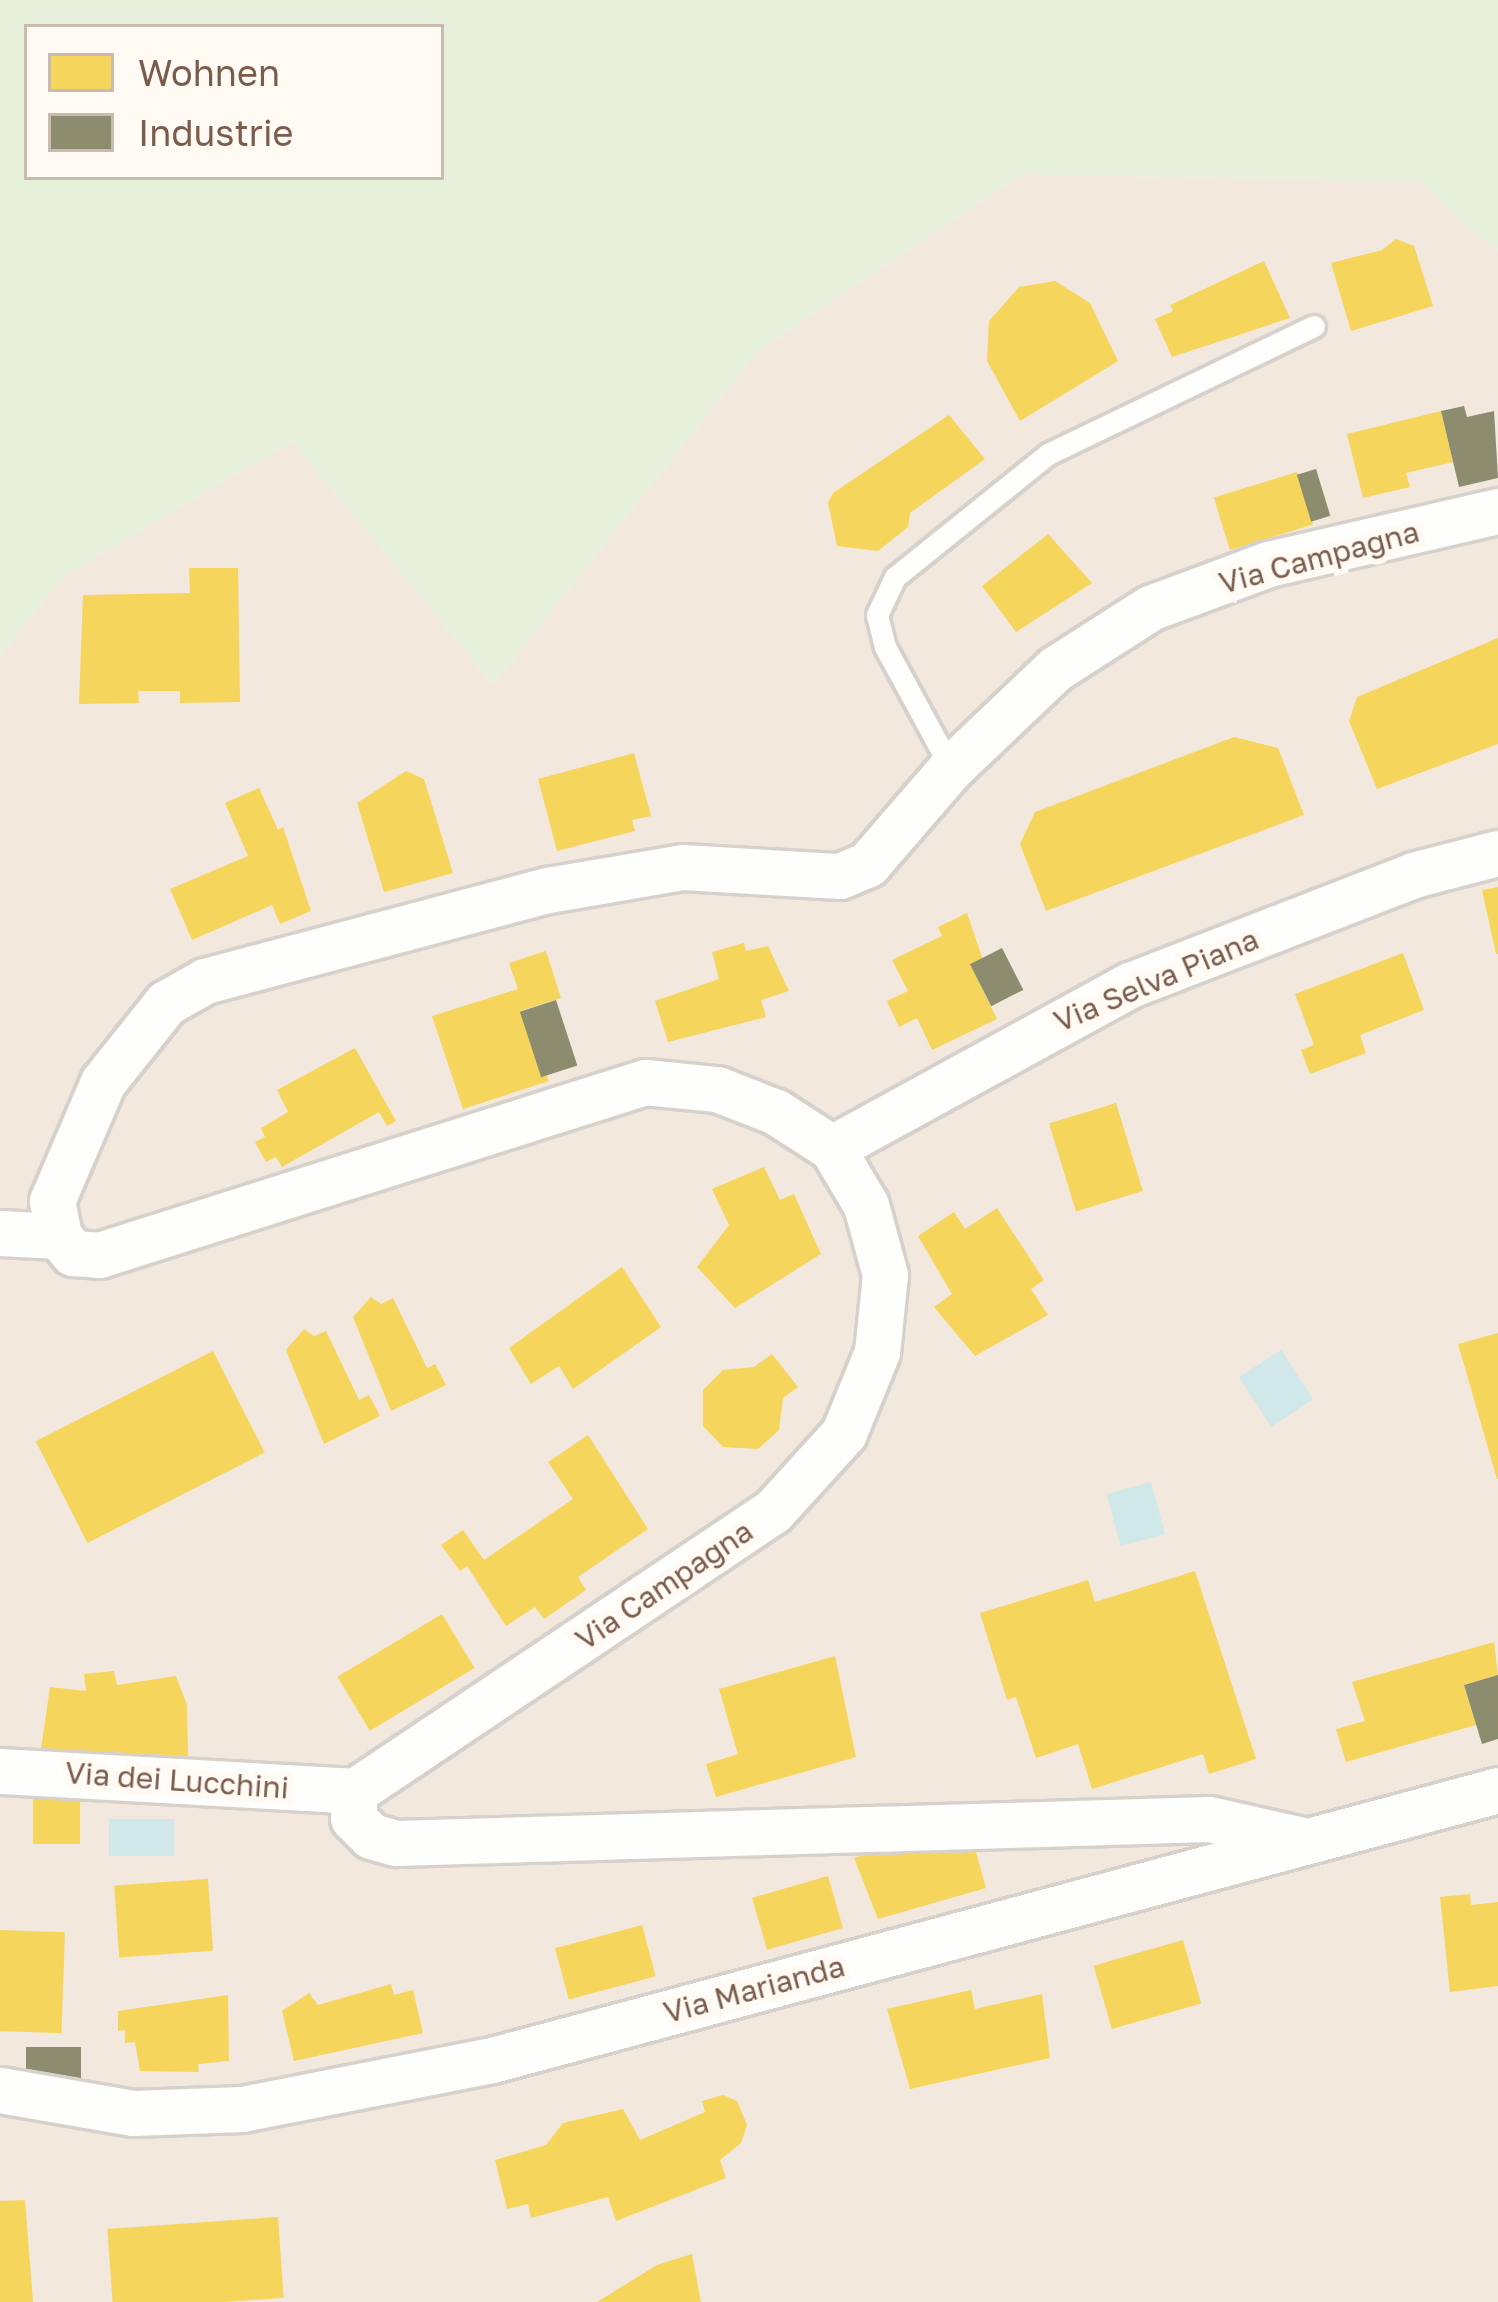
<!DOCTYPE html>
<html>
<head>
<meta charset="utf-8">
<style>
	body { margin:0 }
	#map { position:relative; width:1498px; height:2302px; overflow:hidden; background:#f9f5f0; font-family:"Golos Text",sans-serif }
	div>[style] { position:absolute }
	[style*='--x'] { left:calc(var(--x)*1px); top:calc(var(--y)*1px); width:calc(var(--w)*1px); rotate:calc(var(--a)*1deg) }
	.residential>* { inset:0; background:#f2e8de }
	.green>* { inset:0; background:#e7f0db }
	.water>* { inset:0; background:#d0e8ea; transform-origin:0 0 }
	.homes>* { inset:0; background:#f6d55c; transform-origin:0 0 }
	.industry>* { inset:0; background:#8c8c6e; transform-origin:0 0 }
	.roads { filter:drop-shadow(3px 0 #d7d1cb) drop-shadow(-3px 0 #d7d1cb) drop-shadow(0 3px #d7d1cb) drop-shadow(0 -3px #d7d1cb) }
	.service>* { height:21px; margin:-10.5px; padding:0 10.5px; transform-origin:10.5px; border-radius:10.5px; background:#fefefd }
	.minor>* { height:45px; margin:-22.5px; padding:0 22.5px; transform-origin:22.5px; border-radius:22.5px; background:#fefefd }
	span { translate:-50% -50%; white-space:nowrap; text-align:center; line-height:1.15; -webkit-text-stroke:12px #fffaf3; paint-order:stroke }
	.street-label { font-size:30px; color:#7a5c4d }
	.legend { position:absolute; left:24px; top:24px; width:420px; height:156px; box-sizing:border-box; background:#fffaf3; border:3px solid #cabbb1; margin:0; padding:15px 21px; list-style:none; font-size:36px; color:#7a5c4d }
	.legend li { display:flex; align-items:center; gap:24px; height:60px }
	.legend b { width:60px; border:3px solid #cabbb1 }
</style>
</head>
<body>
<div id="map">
	<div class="residential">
		<i style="clip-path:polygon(1023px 174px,1420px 182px,1498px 252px,1498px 2302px,0 2302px,0 656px,64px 576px,292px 441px,493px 685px,757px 352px)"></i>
	</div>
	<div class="green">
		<i style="clip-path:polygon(evenodd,0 0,1498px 0,1498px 252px,1419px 182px,1023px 174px,757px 352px,493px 685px,292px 441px,64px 576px,0 656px,0 0,27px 27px,441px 27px,441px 177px,27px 177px,27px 27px)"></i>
	</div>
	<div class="water">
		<i style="left:1281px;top:1350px;width:59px;height:50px;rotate:57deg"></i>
		<i style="left:1151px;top:1482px;width:54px;height:46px;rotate:75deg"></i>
		<i style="left:109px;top:1819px;width:65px;height:37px"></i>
	</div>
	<div class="homes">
		<i style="clip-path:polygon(1396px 239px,1414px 246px,1433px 306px,1351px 331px,1331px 263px,1382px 250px)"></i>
		<i style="clip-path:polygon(1264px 261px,1290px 318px,1172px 357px,1155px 319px,1173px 311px,1170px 305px)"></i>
		<i style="clip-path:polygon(1055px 281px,1090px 303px,1118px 361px,1020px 421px,987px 361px,989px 321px,1019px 287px)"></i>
		<i style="clip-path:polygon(1441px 411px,1453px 462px,1406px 473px,1410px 487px,1363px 498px,1347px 434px)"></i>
		<i style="clip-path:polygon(949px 415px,985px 459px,910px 513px,908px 527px,878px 551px,837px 546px,828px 503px,833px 493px)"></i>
		<i style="left:1297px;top:472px;width:55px;height:87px;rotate:73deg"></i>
		<i style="clip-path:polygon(1048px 534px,1092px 583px,1016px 632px,982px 586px)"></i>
		<i style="clip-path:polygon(189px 568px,238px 568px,240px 702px,180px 703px,180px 691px,138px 691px,139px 703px,79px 704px,83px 595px,190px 593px)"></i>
		<i style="clip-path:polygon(1498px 638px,1498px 744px,1377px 789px,1349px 721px,1357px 697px)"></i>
		<i style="clip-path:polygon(1234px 737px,1278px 748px,1304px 815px,1046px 911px,1020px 844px,1035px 812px)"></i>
		<i style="clip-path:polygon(634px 753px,651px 816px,632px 820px,635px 831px,557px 851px,538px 779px)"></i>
		<i style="clip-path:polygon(406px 771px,424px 779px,453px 873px,384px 892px,357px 803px)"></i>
		<i style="clip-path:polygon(259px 788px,278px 830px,283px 827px,311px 911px,280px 924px,272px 905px,192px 940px,170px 889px,248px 856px,225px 803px)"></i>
		<i style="clip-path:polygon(1498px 887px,1498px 954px,1496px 954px,1482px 890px)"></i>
		<i style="clip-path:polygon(967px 913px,983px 960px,971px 966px,997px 1019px,932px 1050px,917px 1018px,899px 1027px,887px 1001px,908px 991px,892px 960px,942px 936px,938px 927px)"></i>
		<i style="clip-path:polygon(744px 943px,746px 951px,768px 946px,789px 991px,761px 1000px,766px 1017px,668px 1042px,655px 1001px,719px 979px,712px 952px)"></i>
		<i style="clip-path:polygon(546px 951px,561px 998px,520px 1011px,549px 1081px,463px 1109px,432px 1016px,518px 989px,509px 963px)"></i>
		<i style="clip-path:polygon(1403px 953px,1424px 1010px,1360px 1035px,1366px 1053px,1310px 1074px,1301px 1050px,1314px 1045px,1295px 994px)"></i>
		<i style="clip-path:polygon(355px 1048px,396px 1121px,387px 1126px,379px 1112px,282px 1167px,276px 1157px,266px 1162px,255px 1142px,265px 1137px,261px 1128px,288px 1112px,277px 1090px)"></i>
		<i style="left:1116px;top:1103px;width:92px;height:70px;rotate:73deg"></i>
		<i style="clip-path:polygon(764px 1167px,780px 1200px,794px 1194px,821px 1254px,735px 1308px,697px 1267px,729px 1225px,712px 1189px)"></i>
		<i style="clip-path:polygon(997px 1208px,1044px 1280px,1031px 1289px,1048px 1315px,975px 1356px,934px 1307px,952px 1294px,918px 1236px,954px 1212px,965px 1229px)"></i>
		<i style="clip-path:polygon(622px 1267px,661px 1327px,573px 1389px,559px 1366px,531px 1384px,509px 1348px)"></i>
		<i style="clip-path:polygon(371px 1297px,381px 1304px,393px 1298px,427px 1368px,435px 1364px,446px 1385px,391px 1411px,353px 1317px)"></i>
		<i style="clip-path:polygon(304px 1329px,314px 1336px,326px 1331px,359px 1400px,369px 1395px,380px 1416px,324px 1444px,286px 1350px)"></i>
		<i style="clip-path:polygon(1498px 1333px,1498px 1479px,1497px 1479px,1458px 1344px)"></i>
		<i style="left:213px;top:1351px;width:114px;height:199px;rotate:63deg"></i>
		<i style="clip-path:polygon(772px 1354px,798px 1387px,783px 1398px,779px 1430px,758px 1449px,723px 1447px,703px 1426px,703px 1390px,723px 1370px,754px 1367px)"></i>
		<i style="clip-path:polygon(588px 1435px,648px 1529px,578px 1577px,586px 1590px,544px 1619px,535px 1607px,506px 1626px,467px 1566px,460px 1571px,441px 1545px,463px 1530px,484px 1560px,573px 1499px,548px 1462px)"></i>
		<i style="clip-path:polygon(1195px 1571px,1256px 1759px,1209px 1774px,1203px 1754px,1092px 1789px,1078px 1744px,1036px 1758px,1016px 1697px,1007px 1700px,980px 1613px,1088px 1580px,1095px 1602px)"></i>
		<i style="left:442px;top:1614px;width:63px;height:122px;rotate:59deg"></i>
		<i style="clip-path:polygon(1494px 1642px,1498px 1675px,1464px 1685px,1476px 1725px,1346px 1762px,1336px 1729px,1365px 1721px,1352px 1682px)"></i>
		<i style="clip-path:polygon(835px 1656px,856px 1757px,716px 1797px,706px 1764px,738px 1754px,719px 1689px)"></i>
		<i style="clip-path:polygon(114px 1671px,117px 1685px,176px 1676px,187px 1705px,188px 1756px,41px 1749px,50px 1687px,86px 1691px,84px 1674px)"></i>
		<i style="left:33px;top:1797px;width:47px;height:47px"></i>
		<i style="clip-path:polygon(940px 1833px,946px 1853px,974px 1845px,986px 1888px,878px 1919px,854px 1858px)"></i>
		<i style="left:828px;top:1876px;width:54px;height:79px;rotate:74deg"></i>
		<i style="left:208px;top:1879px;width:72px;height:94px;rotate:86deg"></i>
		<i style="clip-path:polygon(1470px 1894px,1471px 1905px,1498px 1902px,1498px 1986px,1450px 1992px,1440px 1897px)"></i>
		<i style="left:642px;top:1925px;width:53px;height:90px;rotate:75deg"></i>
		<i style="left:0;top:1930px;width:65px;height:101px;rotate:2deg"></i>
		<i style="left:1183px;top:1940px;width:66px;height:93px;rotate:74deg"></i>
		<i style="clip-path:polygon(391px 1984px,394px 1995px,413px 1990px,423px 2033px,294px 2061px,282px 2011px,309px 1993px,318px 2005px)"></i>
		<i style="clip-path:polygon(971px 1990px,975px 2009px,1042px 1994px,1050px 2058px,910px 2089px,887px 2009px)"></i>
		<i style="clip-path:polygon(228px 1995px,229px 2061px,198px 2064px,199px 2072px,140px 2071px,135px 2042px,125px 2043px,125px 2030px,118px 2031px,118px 2011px)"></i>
		<i style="clip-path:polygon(723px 2095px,737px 2101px,747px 2125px,741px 2143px,720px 2160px,726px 2178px,616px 2221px,608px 2197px,531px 2218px,528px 2204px,507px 2209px,495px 2160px,546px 2145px,563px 2123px,623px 2109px,640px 2140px,705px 2112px,702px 2101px)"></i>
		<i style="clip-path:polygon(25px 2200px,33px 2302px,0 2302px,0 2201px)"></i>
		<i style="left:278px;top:2217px;width:81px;height:171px;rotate:86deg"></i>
		<i style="clip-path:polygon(692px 2254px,701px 2302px,597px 2302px,657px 2265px)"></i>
	</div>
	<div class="industry">
		<i style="clip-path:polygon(1464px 406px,1467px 417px,1494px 411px,1498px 478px,1459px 487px,1441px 411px)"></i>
		<i style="left:1316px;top:469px;width:49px;height:20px;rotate:73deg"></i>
		<i style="left:1002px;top:948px;width:47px;height:36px;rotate:63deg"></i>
		<i style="left:556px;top:1000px;width:69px;height:38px;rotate:72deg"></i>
		<i style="clip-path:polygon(1498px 1675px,1498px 1739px,1482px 1744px,1464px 1685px)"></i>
		<i style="left:26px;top:2047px;width:55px;height:31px"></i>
	</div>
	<div class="roads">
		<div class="service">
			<i style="--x:951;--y:768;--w:138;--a:-118.6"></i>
			<i style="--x:885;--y:647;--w:33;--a:-104"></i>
			<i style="--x:877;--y:615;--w:42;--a:-64.7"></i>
			<i style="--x:895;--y:577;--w:196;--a:-38.8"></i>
			<i style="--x:1048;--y:454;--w:295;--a:-25.7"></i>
		</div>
		<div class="minor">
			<i style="--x:832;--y:1148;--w:340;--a:-28.7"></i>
			<i style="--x:1130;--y:985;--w:304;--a:-21.2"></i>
			<i style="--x:1413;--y:875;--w:88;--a:-14.5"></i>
			<i style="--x:0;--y:1233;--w:59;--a:2.9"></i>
			<i style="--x:59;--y:1236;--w:22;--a:51"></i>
			<i style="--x:73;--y:1253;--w:26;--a:4"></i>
			<i style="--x:99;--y:1255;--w:573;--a:-17.58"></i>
			<i style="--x:645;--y:1082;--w:72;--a:5.6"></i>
			<i style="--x:717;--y:1089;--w:63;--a:21.3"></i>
			<i style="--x:776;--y:1112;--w:67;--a:32.7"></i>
			<i style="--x:832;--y:1148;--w:66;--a:59.2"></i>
			<i style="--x:866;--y:1205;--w:73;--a:74.8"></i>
			<i style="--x:885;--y:1275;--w:77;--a:95.9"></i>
			<i style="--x:877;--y:1352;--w:87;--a:112.2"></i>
			<i style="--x:844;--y:1433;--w:105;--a:132.3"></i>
			<i style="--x:773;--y:1511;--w:503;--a:146.18"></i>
			<i style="--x:355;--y:1791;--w:27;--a:94"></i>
			<i style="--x:353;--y:1818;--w:25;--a:45"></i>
			<i style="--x:371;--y:1836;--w:26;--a:16"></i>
			<i style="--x:396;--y:1843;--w:813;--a:-1.69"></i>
			<i style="--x:1209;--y:1819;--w:100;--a:12.7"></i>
			<i style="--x:59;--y:1236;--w:36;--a:-101"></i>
			<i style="--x:52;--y:1201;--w:129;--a:-66.8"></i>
			<i style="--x:103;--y:1082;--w:101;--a:-51.4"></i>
			<i style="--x:166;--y:1003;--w:45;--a:-29.4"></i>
			<i style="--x:205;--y:981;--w:355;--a:-14.9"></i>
			<i style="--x:548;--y:890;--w:136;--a:-9.7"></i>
			<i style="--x:682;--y:867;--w:158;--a:3.3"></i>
			<i style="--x:840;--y:876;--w:30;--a:-23"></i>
			<i style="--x:868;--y:864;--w:127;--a:-49.2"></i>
			<i style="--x:951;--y:768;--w:144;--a:-43.6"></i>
			<i style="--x:1055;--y:669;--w:113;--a:-32.7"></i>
			<i style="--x:1150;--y:608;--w:126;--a:-20.4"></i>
			<i style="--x:1268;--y:564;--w:236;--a:-13"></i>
			<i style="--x:0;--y:1771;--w:356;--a:3.2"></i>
			<i style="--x:0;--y:2090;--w:135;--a:9.8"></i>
			<i style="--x:133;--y:2113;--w:109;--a:-2.1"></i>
			<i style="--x:242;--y:2109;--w:255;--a:-11.1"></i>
			<i style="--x:492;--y:2060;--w:1042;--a:-15.02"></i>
		</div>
	</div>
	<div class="street-label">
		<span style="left:1319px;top:557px;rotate:-15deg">Via Campagna</span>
		<span style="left:1156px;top:980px;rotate:-23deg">Via Selva Piana</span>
		<span style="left:664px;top:1585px;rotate:-34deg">Via Campagna</span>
		<span style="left:177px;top:1780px;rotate:4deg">Via dei Lucchini</span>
		<span style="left:754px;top:1989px;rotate:-15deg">Via Marianda</span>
	</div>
	<ul class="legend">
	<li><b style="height:33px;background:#f6d55c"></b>Wohnen</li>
	<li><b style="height:33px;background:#8c8c6e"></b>Industrie</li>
	</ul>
</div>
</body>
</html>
